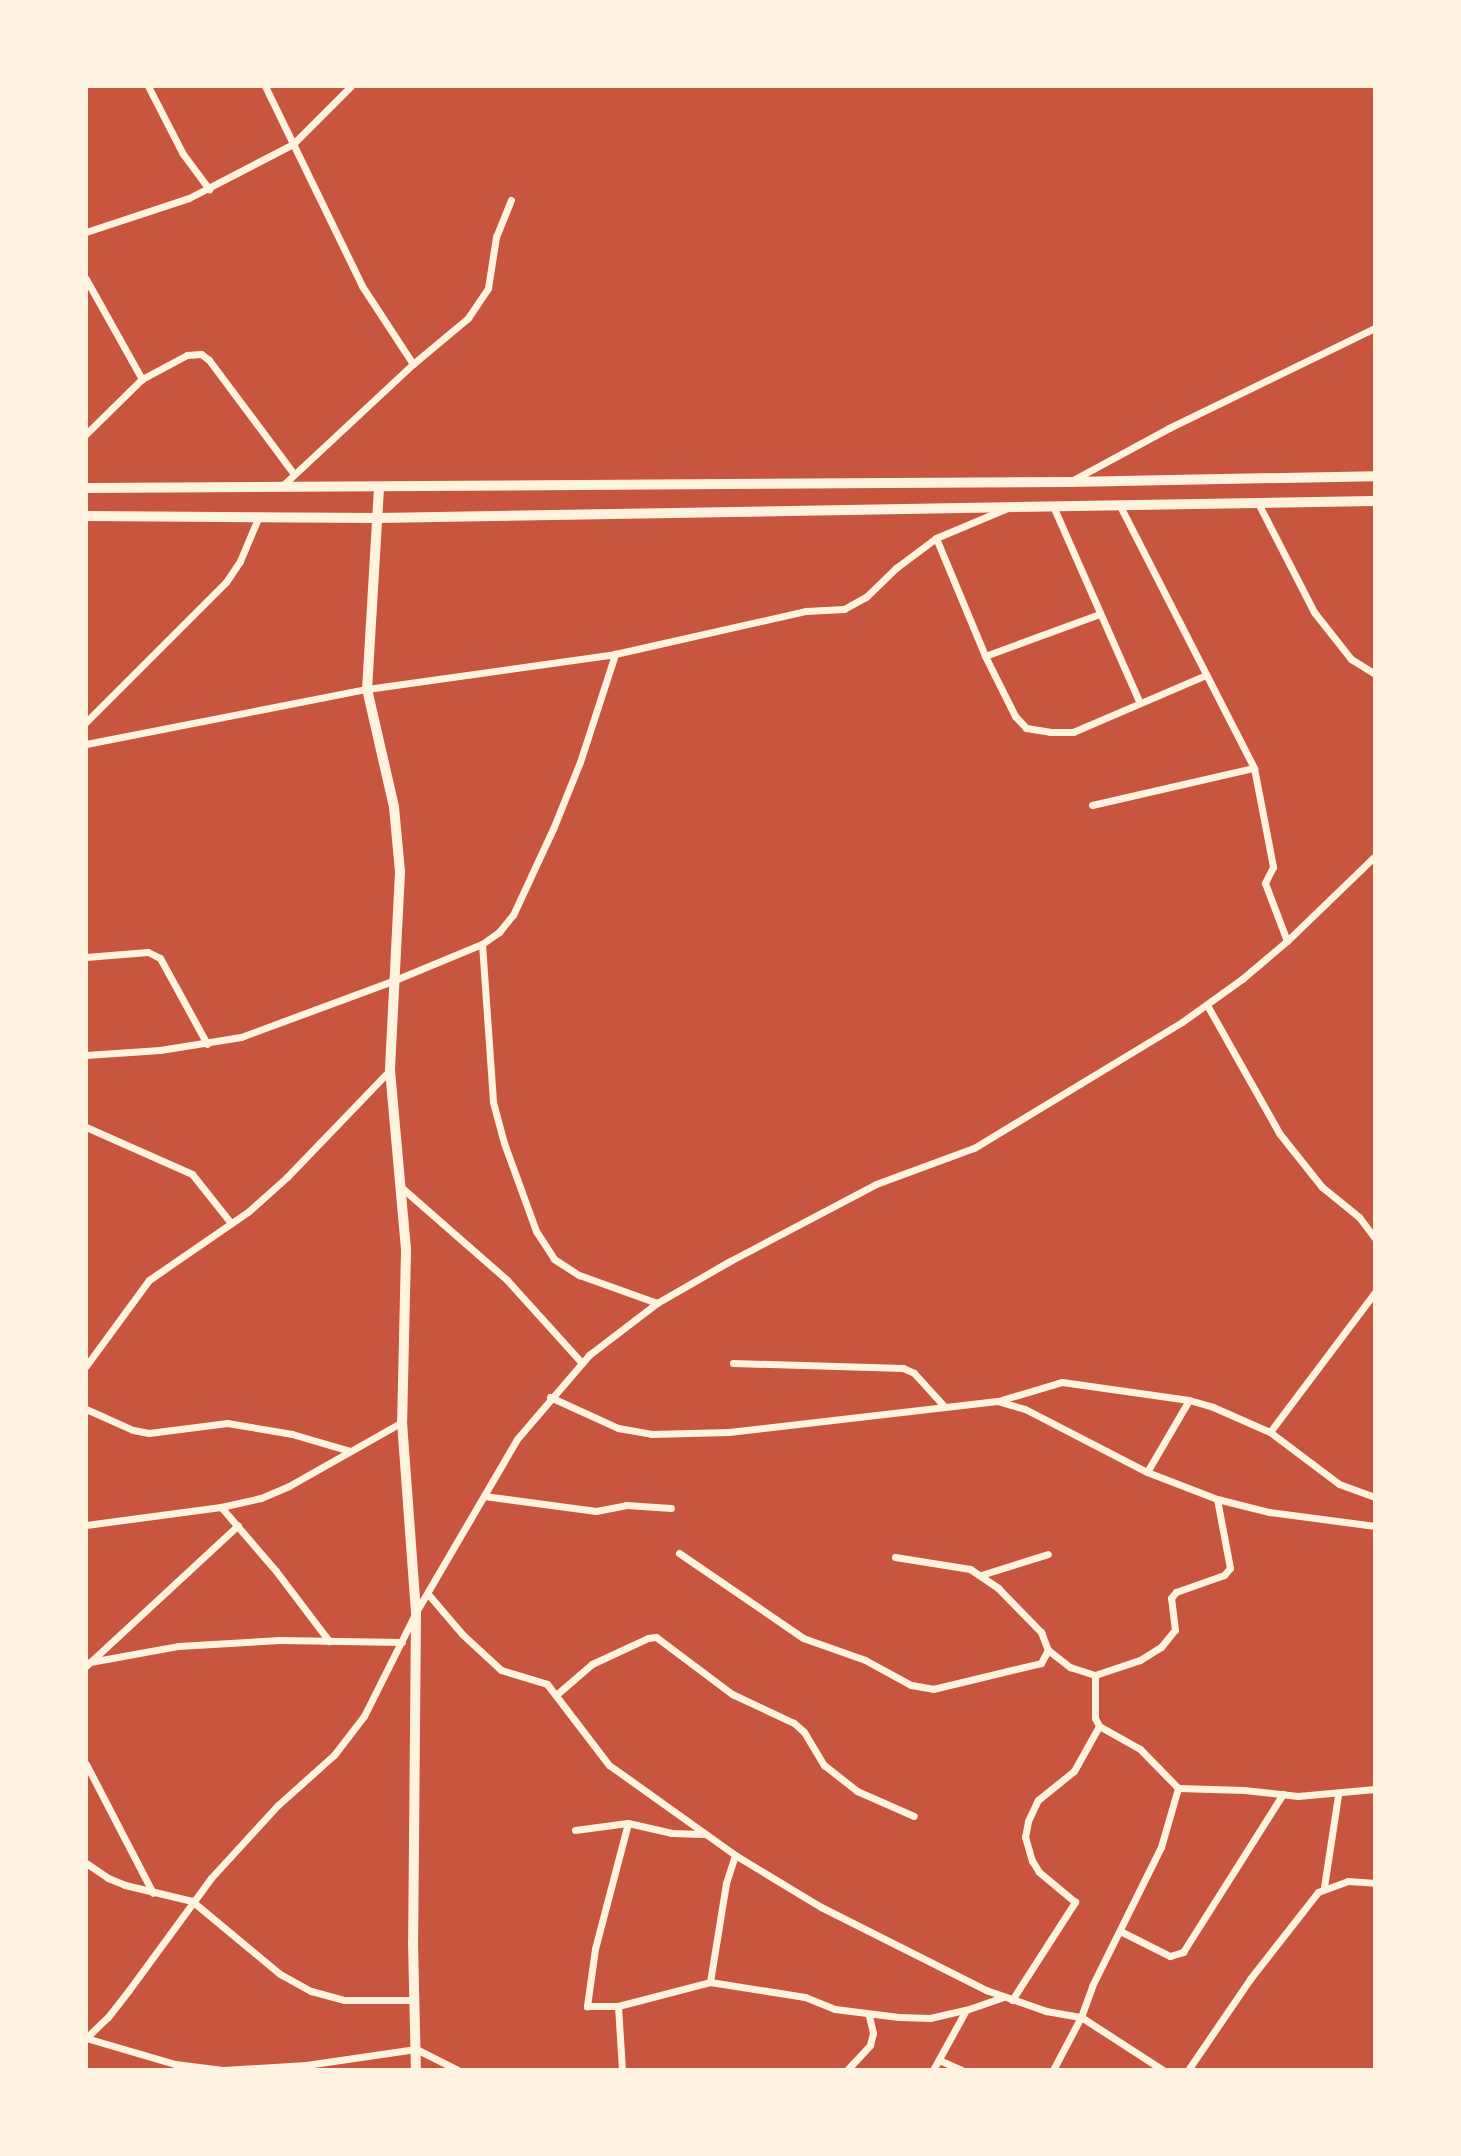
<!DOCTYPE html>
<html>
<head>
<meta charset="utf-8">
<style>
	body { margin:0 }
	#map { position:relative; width:1461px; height:2156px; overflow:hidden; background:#c8553d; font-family:Mulish,sans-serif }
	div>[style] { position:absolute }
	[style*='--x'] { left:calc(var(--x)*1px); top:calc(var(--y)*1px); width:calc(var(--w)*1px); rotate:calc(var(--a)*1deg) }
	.minor>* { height:7px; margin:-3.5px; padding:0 3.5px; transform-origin:3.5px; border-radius:3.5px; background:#fff3e0 }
	.tertiary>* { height:10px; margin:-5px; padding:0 5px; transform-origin:5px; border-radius:5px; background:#fff3e0 }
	span { translate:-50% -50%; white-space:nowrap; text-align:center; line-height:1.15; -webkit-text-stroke:5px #fff3e0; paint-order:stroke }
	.frame { position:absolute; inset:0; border:88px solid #fff3e0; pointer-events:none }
</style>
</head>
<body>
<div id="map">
	<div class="minor">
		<i style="--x:148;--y:86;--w:76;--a:62.8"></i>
		<i style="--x:183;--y:154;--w:44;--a:53.4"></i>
		<i style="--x:265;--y:86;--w:222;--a:64.1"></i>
		<i style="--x:362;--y:286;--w:93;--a:56.8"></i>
		<i style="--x:86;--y:232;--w:108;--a:-18.3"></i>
		<i style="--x:189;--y:198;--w:117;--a:-27.4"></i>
		<i style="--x:293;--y:144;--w:82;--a:-45"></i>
		<i style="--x:86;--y:279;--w:115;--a:60.8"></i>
		<i style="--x:86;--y:434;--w:78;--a:-44.5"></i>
		<i style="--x:142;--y:379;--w:51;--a:-28.1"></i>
		<i style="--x:187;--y:355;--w:14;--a:-4"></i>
		<i style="--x:201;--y:354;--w:10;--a:37"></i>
		<i style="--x:209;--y:360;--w:142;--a:53.3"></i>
		<i style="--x:1073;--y:480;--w:109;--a:-28.4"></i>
		<i style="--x:1169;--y:428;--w:229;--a:-25.9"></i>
		<i style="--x:281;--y:487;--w:180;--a:-43"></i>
		<i style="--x:413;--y:364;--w:72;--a:-39.9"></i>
		<i style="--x:468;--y:318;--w:36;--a:-56"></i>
		<i style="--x:488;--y:288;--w:52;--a:-81.1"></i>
		<i style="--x:496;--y:237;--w:40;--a:-68"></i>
		<i style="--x:1258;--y:503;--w:123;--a:62.8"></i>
		<i style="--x:1314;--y:612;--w:60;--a:51.8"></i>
		<i style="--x:1351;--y:659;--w:28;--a:32"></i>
		<i style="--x:1119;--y:504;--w:297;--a:62.9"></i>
		<i style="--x:1053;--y:506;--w:215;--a:66.2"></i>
		<i style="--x:936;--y:538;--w:128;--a:67.4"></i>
		<i style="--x:985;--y:656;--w:67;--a:63.4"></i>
		<i style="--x:1015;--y:716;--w:16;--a:47"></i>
		<i style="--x:1026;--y:728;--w:24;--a:9"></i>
		<i style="--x:1050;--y:732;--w:23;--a:0"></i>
		<i style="--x:1073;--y:732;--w:145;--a:-23.2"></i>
		<i style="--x:985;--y:656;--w:122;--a:-20.1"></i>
		<i style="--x:86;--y:722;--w:198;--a:-45"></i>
		<i style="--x:226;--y:582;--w:25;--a:-56"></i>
		<i style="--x:240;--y:561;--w:49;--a:-67.1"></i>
		<i style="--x:86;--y:744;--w:286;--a:-11.1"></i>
		<i style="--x:367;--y:689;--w:250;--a:-8"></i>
		<i style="--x:615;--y:654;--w:196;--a:-12.7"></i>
		<i style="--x:806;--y:611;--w:38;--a:-3"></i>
		<i style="--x:844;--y:609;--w:25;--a:-29"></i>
		<i style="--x:866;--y:597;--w:42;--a:-44"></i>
		<i style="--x:896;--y:568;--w:50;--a:-36.9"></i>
		<i style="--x:936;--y:538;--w:75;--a:-22.8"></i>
		<i style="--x:1092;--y:805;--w:166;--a:-12.9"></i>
		<i style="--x:1254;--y:768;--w:101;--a:79.1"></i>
		<i style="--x:1273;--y:867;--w:18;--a:117"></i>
		<i style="--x:1265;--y:883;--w:62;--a:69.2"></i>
		<i style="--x:482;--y:944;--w:158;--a:86"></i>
		<i style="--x:493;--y:1102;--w:42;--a:75"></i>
		<i style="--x:504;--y:1143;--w:94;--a:70"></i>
		<i style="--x:536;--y:1231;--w:33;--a:57"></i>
		<i style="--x:554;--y:1259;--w:30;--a:33"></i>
		<i style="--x:579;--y:1275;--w:83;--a:19.7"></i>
		<i style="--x:86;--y:957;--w:62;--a:-4.6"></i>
		<i style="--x:148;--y:952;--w:13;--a:27"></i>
		<i style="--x:160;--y:958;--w:98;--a:61.3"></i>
		<i style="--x:1207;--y:1005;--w:147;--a:60.6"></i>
		<i style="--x:1279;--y:1133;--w:69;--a:51.5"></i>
		<i style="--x:1322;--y:1187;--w:48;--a:39"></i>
		<i style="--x:1359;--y:1217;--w:26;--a:53"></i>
		<i style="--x:86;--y:1055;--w:74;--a:-3.9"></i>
		<i style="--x:160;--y:1050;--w:82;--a:-9.1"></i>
		<i style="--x:241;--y:1037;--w:164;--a:-20.3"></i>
		<i style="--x:395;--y:980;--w:94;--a:-22.5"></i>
		<i style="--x:482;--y:944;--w:21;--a:-35"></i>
		<i style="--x:499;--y:932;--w:22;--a:-51"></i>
		<i style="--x:513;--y:915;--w:95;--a:-65.1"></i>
		<i style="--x:553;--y:829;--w:72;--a:-68.1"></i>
		<i style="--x:580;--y:762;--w:114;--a:-72"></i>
		<i style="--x:86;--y:1127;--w:116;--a:23.9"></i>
		<i style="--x:192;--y:1174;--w:63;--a:51.5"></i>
		<i style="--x:402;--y:1188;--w:140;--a:41.2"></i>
		<i style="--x:507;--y:1280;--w:112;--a:47.9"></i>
		<i style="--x:733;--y:1363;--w:170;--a:1.7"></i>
		<i style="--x:903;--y:1368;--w:12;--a:24"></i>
		<i style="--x:914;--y:1373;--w:45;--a:47.7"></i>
		<i style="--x:86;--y:1366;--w:107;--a:-53.8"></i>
		<i style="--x:149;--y:1280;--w:121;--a:-34.6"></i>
		<i style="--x:249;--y:1211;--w:51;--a:-41.8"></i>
		<i style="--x:287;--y:1177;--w:149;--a:-46.1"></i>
		<i style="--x:550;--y:1397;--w:75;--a:24.5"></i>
		<i style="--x:618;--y:1428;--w:34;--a:10"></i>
		<i style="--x:651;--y:1434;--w:78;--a:-1.5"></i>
		<i style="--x:729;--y:1432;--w:270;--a:-6.6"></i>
		<i style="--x:997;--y:1401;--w:29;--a:16"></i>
		<i style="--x:1025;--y:1409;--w:137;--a:27.3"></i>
		<i style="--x:1147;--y:1472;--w:75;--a:21.1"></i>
		<i style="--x:1217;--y:1499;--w:54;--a:14"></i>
		<i style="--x:1269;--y:1512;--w:107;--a:7.5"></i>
		<i style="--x:998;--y:1401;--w:67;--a:-16.5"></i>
		<i style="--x:1062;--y:1382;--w:128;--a:8.1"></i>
		<i style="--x:1189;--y:1400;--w:25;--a:16"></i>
		<i style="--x:1213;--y:1407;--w:62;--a:23.7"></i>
		<i style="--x:1270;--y:1432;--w:175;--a:-53.1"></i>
		<i style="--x:86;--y:1409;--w:51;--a:24.1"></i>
		<i style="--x:133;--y:1430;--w:16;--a:11"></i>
		<i style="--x:149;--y:1433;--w:79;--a:-7.3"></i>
		<i style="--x:227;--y:1423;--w:66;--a:9.6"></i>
		<i style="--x:292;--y:1434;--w:60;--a:16.3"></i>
		<i style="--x:1270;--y:1432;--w:86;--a:37"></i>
		<i style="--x:1339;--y:1484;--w:38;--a:20"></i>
		<i style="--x:1147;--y:1472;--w:83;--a:-59.7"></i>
		<i style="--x:484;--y:1496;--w:113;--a:7.6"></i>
		<i style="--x:596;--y:1511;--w:31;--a:-11"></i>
		<i style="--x:626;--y:1505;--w:45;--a:3.8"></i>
		<i style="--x:221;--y:1507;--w:84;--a:49.3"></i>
		<i style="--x:276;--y:1571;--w:88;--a:52.9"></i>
		<i style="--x:86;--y:1525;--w:136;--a:-7.6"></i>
		<i style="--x:221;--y:1507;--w:41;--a:-12.7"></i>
		<i style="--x:261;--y:1498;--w:30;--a:-23"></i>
		<i style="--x:289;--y:1486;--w:130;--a:-29.5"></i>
		<i style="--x:679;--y:1553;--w:150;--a:34.4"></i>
		<i style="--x:803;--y:1638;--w:66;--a:19.5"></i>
		<i style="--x:865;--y:1660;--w:52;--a:28.5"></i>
		<i style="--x:911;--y:1685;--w:22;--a:10"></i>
		<i style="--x:933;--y:1689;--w:111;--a:-13.5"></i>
		<i style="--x:1041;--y:1663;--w:15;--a:-62"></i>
		<i style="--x:895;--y:1557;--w:76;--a:9.1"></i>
		<i style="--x:970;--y:1569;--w:34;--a:34"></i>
		<i style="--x:998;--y:1588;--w:62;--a:45.7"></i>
		<i style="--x:1041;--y:1632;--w:19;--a:69"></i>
		<i style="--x:1048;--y:1650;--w:28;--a:38"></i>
		<i style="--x:1070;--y:1667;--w:26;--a:18"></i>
		<i style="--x:1095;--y:1675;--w:43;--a:90"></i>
		<i style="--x:1095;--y:1718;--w:9;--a:63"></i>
		<i style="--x:1099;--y:1726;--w:47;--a:29.3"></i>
		<i style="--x:1140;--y:1749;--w:54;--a:45.7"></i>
		<i style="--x:1178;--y:1788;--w:66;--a:1.7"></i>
		<i style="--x:1244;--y:1790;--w:54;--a:6.3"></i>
		<i style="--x:1298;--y:1796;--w:77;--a:-5.2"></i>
		<i style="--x:981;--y:1575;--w:70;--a:-17.4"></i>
		<i style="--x:428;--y:1594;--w:52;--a:49.6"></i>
		<i style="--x:462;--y:1634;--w:53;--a:42.7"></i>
		<i style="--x:501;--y:1670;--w:48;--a:16.9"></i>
		<i style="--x:547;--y:1684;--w:102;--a:52.6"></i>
		<i style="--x:609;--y:1765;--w:155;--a:35.5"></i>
		<i style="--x:735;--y:1855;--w:100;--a:31.2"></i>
		<i style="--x:821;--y:1907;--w:185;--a:26.7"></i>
		<i style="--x:986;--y:1990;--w:64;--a:19.3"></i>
		<i style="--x:1046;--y:2011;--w:36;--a:10"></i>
		<i style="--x:1081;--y:2017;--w:98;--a:32.9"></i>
		<i style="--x:90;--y:1662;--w:89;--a:-10.3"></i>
		<i style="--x:178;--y:1646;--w:102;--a:-3.4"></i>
		<i style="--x:280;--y:1640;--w:122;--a:0.9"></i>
		<i style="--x:86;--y:1666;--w:207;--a:-42.8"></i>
		<i style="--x:1095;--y:1675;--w:47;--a:-18.4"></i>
		<i style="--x:1140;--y:1660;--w:25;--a:-32"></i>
		<i style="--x:1161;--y:1647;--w:22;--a:-51"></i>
		<i style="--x:1175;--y:1630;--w:32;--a:-97"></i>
		<i style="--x:1171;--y:1598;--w:8;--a:-50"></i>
		<i style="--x:1176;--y:1592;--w:51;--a:-19.5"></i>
		<i style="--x:1224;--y:1575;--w:9;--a:-49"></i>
		<i style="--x:1230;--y:1568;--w:70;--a:-100.7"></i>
		<i style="--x:556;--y:1695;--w:48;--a:-40.7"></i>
		<i style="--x:592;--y:1664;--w:62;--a:-24.9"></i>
		<i style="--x:648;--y:1638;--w:8;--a:-7"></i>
		<i style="--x:656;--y:1637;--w:95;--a:36.9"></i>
		<i style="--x:732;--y:1694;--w:68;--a:25.1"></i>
		<i style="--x:794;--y:1723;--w:13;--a:42"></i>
		<i style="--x:804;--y:1732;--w:39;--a:59"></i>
		<i style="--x:824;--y:1765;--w:42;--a:38.2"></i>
		<i style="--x:857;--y:1791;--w:62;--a:23.7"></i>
		<i style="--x:86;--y:1764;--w:145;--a:62.6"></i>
		<i style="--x:628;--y:1823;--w:130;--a:104.7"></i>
		<i style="--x:595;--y:1949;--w:58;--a:98"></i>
		<i style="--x:587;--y:2006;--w:31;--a:0"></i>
		<i style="--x:618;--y:2006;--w:95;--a:-14.6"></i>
		<i style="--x:710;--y:1982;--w:96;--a:9"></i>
		<i style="--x:805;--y:1997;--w:32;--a:22"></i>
		<i style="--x:835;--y:2009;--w:64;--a:7.1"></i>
		<i style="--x:899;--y:2017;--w:31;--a:2"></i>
		<i style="--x:930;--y:2018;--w:37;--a:-13"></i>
		<i style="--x:966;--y:2010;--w:39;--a:-19"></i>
		<i style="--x:575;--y:1830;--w:53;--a:-7.5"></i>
		<i style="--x:628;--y:1823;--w:45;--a:12.8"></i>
		<i style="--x:672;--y:1833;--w:30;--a:2"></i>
		<i style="--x:86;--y:1863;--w:27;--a:34"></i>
		<i style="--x:108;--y:1878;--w:18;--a:22"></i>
		<i style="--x:125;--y:1885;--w:69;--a:13.4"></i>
		<i style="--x:192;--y:1901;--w:114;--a:39.7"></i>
		<i style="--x:280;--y:1974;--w:35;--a:29"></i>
		<i style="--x:311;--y:1991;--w:34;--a:15"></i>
		<i style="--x:344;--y:2000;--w:71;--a:0"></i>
		<i style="--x:1324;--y:1887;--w:93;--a:-81.3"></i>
		<i style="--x:1120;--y:1931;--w:56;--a:26.6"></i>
		<i style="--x:1170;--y:1956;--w:14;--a:-17"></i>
		<i style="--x:1183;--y:1952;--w:187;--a:-57.7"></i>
		<i style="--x:710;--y:1982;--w:100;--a:-80.8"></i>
		<i style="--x:726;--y:1883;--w:29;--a:-72"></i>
		<i style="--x:1012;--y:2000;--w:117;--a:-57.3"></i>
		<i style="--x:1075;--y:1902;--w:47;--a:-140.2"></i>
		<i style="--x:1039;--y:1872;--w:13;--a:-122"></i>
		<i style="--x:1032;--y:1861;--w:25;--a:-106"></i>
		<i style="--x:1025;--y:1837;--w:16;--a:-79"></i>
		<i style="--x:1028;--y:1821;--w:23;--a:-65"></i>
		<i style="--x:1038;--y:1800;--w:46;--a:-38.9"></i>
		<i style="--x:1074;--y:1771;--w:51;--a:-60.9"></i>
		<i style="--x:618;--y:2006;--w:64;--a:86.4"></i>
		<i style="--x:86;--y:2038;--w:30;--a:-44"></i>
		<i style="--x:108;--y:2017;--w:34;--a:-52"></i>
		<i style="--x:129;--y:1990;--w:139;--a:-53.8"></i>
		<i style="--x:211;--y:1878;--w:99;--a:-47.5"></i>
		<i style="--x:278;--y:1805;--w:75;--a:-41.8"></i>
		<i style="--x:334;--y:1755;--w:49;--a:-52.4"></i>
		<i style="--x:364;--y:1716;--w:116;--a:-63.4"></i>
		<i style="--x:416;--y:1612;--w:200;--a:-59.7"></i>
		<i style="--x:517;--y:1439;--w:111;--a:-49.4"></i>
		<i style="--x:589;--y:1355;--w:86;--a:-37.4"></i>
		<i style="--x:657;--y:1303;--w:84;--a:-29.9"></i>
		<i style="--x:730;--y:1261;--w:165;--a:-27.8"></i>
		<i style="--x:876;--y:1184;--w:104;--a:-20.2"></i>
		<i style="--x:974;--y:1148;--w:243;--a:-31.2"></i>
		<i style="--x:1182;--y:1022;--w:74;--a:-35.6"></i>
		<i style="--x:1242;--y:979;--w:59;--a:-40.2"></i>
		<i style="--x:1287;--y:941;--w:122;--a:-44"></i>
		<i style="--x:86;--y:2038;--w:93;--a:16.3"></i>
		<i style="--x:175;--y:2064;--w:48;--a:7.1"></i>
		<i style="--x:223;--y:2070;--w:83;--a:-3.4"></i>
		<i style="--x:306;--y:2065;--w:111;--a:-8.3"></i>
		<i style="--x:416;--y:2049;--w:47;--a:26.6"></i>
		<i style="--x:939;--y:2060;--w:24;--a:24"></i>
		<i style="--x:847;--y:2070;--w:34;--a:-47"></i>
		<i style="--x:870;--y:2045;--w:12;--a:-76"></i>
		<i style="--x:873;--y:2033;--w:18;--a:-103"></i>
		<i style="--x:933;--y:2070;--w:68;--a:-61.2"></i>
		<i style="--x:1053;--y:2070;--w:60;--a:-62.2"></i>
		<i style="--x:1081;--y:2017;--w:33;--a:-70"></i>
		<i style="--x:1092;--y:1986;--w:155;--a:-63.6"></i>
		<i style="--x:1161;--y:1847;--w:61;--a:-73.9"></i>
		<i style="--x:1188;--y:2070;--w:110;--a:-55.7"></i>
		<i style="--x:1250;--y:1979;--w:110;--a:-52"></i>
		<i style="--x:1318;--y:1892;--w:32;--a:-20"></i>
		<i style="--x:1348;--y:1881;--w:27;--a:4"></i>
	</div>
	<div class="tertiary">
		<i style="--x:86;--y:488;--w:984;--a:-0.35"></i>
		<i style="--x:1070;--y:482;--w:305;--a:-1.1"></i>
		<i style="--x:379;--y:488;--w:201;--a:93.4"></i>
		<i style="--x:367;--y:689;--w:121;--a:77.1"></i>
		<i style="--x:394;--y:807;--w:65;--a:84.7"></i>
		<i style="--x:400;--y:872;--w:198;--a:92.9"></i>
		<i style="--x:390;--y:1070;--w:182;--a:84.9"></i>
		<i style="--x:406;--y:1251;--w:171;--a:91.3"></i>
		<i style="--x:402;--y:1422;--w:191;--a:85.8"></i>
		<i style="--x:416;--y:1612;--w:330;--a:90.5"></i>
		<i style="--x:413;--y:1942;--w:128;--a:88.7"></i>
		<i style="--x:86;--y:516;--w:292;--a:0.4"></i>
		<i style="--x:378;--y:518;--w:997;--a:-0.98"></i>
	</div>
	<div class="frame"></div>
</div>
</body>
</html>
